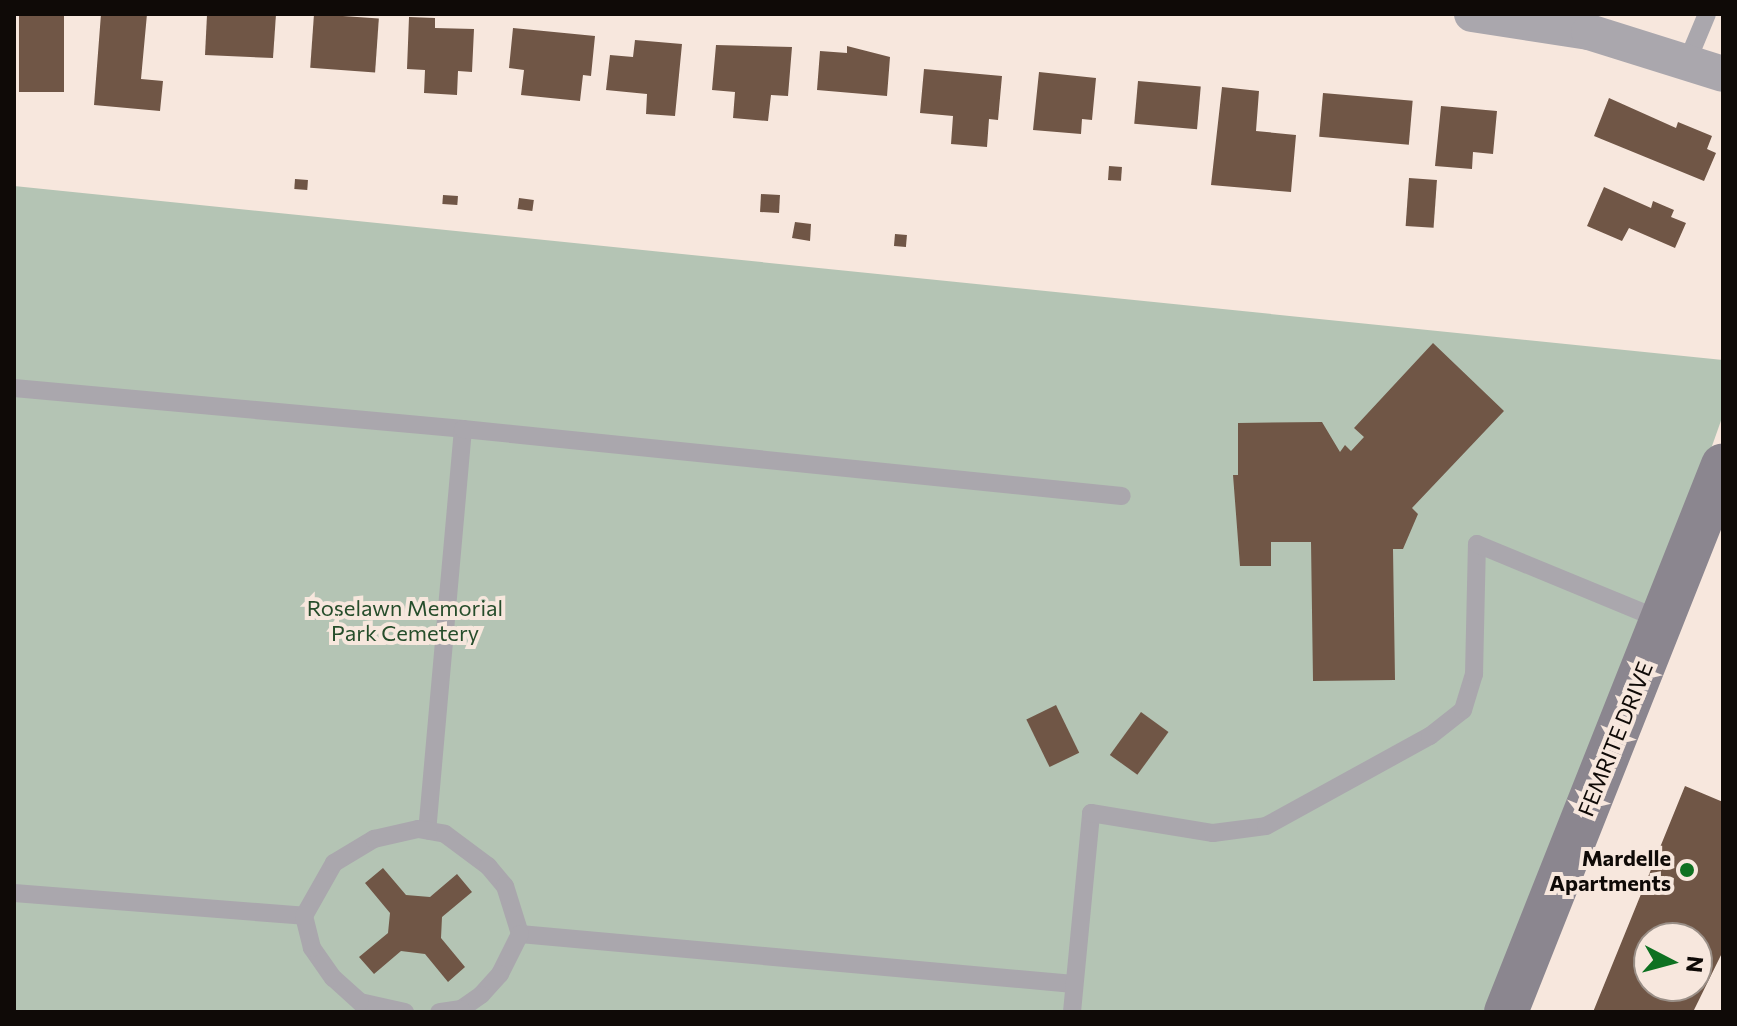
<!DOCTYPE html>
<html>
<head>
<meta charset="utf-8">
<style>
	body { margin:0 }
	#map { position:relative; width:1737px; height:1026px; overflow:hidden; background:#f7e7dd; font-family:Commissioner,sans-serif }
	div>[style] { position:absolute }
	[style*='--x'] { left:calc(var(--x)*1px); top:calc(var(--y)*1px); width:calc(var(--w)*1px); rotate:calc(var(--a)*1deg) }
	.green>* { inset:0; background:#b4c4b4 }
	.building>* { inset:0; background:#705646; transform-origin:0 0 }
	.lane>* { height:18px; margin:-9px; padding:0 9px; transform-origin:9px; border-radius:9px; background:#aaa7ad }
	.street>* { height:36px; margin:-18px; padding:0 18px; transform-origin:18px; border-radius:18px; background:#aaa7ad }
	.secondary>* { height:44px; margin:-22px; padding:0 22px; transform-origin:22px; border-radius:22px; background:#8b868f }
	.dots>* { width:22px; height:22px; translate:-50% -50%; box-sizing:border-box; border:4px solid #f7e7dd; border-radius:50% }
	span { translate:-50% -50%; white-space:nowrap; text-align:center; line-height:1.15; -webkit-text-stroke:8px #f7e7dd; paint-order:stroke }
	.park-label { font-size:22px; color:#264d2b }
	.street-label { font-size:22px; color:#0f0a07 }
	.poi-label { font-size:22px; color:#0f0a07; font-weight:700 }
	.right { translate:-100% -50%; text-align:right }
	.frame { position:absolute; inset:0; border:16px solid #0f0a07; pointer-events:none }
	.north { position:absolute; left:1633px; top:922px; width:80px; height:80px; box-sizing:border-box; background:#f7e7dd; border:2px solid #9a8f87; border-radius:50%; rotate:96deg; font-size:22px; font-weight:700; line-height:32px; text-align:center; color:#0f0a07 }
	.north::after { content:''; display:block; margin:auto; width:28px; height:36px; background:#0e7121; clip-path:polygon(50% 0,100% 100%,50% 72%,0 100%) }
</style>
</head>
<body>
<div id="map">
	<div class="green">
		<i style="clip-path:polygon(14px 186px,1723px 360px,1723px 415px,1556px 886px,1506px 1012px,14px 1012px)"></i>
	</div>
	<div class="building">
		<i style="left:19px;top:14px;width:45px;height:78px"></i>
		<i style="clip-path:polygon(101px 14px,147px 14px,141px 79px,163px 81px,160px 111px,94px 105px)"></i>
		<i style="clip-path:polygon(255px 14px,276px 14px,273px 58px,205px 55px,207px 15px)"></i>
		<i style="left:314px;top:14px;width:65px;height:54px;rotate:4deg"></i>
		<i style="clip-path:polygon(409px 17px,435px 18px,435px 28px,474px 29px,472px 72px,458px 71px,457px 95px,424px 93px,425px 70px,407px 69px)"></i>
		<i style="clip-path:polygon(513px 28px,595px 36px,591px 76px,583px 75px,580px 101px,521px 95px,524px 70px,509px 68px)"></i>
		<i style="clip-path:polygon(635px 40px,682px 44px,675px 116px,646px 114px,647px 94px,606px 90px,610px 55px,633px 57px)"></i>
		<i style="clip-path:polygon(716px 45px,792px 47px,788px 96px,771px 95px,768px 121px,733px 118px,735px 92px,712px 90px)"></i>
		<i style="clip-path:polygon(847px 46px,890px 57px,887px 96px,817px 90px,820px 51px,847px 53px)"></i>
		<i style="clip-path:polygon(924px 69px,1002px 76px,998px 120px,989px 119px,987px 147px,951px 144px,953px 116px,920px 113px)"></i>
		<i style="clip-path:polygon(1039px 72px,1096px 78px,1092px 120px,1082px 119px,1081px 134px,1033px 130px)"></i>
		<i style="left:1138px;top:81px;width:63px;height:43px;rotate:5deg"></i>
		<i style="clip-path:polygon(1222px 87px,1259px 91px,1256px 131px,1296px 135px,1291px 192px,1211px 185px)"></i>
		<i style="left:1323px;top:93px;width:90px;height:44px;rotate:5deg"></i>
		<i style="clip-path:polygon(1609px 98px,1676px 128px,1678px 122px,1712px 136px,1707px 149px,1716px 153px,1704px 181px,1594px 136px)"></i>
		<i style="clip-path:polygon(1441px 106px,1497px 111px,1493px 154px,1473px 152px,1472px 169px,1435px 166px)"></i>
		<i style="left:1109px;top:166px;width:13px;height:14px;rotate:4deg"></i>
		<i style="left:1409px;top:178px;width:28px;height:48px;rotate:4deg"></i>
		<i style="left:295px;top:179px;width:13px;height:10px;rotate:4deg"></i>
		<i style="clip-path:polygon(1604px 187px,1651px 208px,1653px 201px,1674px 210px,1671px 217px,1686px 223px,1675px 248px,1629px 228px,1622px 241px,1587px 226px)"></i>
		<i style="left:761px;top:194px;width:19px;height:18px;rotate:3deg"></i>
		<i style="left:443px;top:195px;width:15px;height:9px;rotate:4deg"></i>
		<i style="left:519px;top:198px;width:15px;height:11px;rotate:8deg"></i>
		<i style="clip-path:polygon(795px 222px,811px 224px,810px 241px,792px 238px)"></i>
		<i style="left:895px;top:234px;width:12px;height:12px;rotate:5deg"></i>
		<i style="clip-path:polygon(1433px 343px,1504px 411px,1412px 508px,1418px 514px,1403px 549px,1393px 549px,1395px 680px,1313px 681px,1311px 542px,1271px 542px,1271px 566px,1240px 566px,1233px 475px,1238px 475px,1238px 423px,1322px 422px,1340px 452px,1345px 445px,1351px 451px,1364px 437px,1354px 428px)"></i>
		<i style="left:1056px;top:705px;width:53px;height:33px;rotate:64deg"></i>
		<i style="left:1141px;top:712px;width:34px;height:53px;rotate:36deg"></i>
		<i style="clip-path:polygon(evenodd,1685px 786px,1723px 802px,1723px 951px,1693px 1012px,1593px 1012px,1685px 786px,1649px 938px,1697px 938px,1697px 986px,1649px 986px,1649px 938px)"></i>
		<i style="clip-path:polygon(383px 868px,406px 895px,430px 897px,457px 874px,472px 892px,442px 917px,441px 938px,465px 967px,448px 982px,425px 954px,401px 951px,374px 974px,359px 957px,388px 933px,390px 913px,365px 883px)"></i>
	</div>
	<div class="lane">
		<i style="--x:1687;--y:62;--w:52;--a:-67.4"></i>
		<i style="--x:14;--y:388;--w:451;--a:5.2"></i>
		<i style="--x:463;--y:429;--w:403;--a:95.1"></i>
		<i style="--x:463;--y:429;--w:662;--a:5.81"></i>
		<i style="--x:14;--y:893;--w:291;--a:4.5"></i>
		<i style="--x:520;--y:934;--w:556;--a:5.16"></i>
		<i style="--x:405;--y:1012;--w:46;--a:-167.5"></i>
		<i style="--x:360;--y:1002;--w:36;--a:-138"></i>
		<i style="--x:333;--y:978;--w:37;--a:-125"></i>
		<i style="--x:312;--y:948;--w:33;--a:-104"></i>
		<i style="--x:304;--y:916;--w:61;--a:-60.5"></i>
		<i style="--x:334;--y:863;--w:47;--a:-31"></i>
		<i style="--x:374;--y:839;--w:45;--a:-12.8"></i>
		<i style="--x:418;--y:829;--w:27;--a:10"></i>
		<i style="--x:445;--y:834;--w:54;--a:36.7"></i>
		<i style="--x:488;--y:866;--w:26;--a:50"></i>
		<i style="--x:505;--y:886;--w:50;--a:72.6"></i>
		<i style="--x:520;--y:934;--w:45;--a:116.6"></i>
		<i style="--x:500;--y:974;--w:28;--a:132"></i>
		<i style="--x:481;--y:995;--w:24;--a:145"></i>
		<i style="--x:461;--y:1009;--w:22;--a:172"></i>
		<i style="--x:1072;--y:1012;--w:200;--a:-84.5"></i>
		<i style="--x:1091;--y:813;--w:124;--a:9.3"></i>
		<i style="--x:1213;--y:833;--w:53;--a:-7.5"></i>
		<i style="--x:1266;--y:826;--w:187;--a:-28.8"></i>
		<i style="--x:1430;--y:736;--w:42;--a:-38.2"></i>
		<i style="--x:1463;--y:710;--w:38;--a:-73"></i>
		<i style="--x:1474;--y:674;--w:130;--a:-88.7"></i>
		<i style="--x:1477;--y:544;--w:199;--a:22.4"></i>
	</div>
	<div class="street">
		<i style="--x:1472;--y:14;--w:118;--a:8.7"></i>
		<i style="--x:1589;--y:32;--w:140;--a:17.4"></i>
	</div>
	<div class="secondary">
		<i style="--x:1506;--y:1012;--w:588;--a:-68.36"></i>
	</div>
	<div class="dots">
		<i style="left:1687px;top:870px;background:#0e7121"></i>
	</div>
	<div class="park-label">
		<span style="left:405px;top:620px">Roselawn Memorial<br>Park Cemetery</span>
	</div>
	<div class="street-label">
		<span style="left:1615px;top:739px;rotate:-68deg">FEMRITE DRIVE</span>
	</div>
	<div class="poi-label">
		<span class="right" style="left:1671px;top:870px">Mardelle<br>Apartments</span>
	</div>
	<div class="frame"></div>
	<div class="north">N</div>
</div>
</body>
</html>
